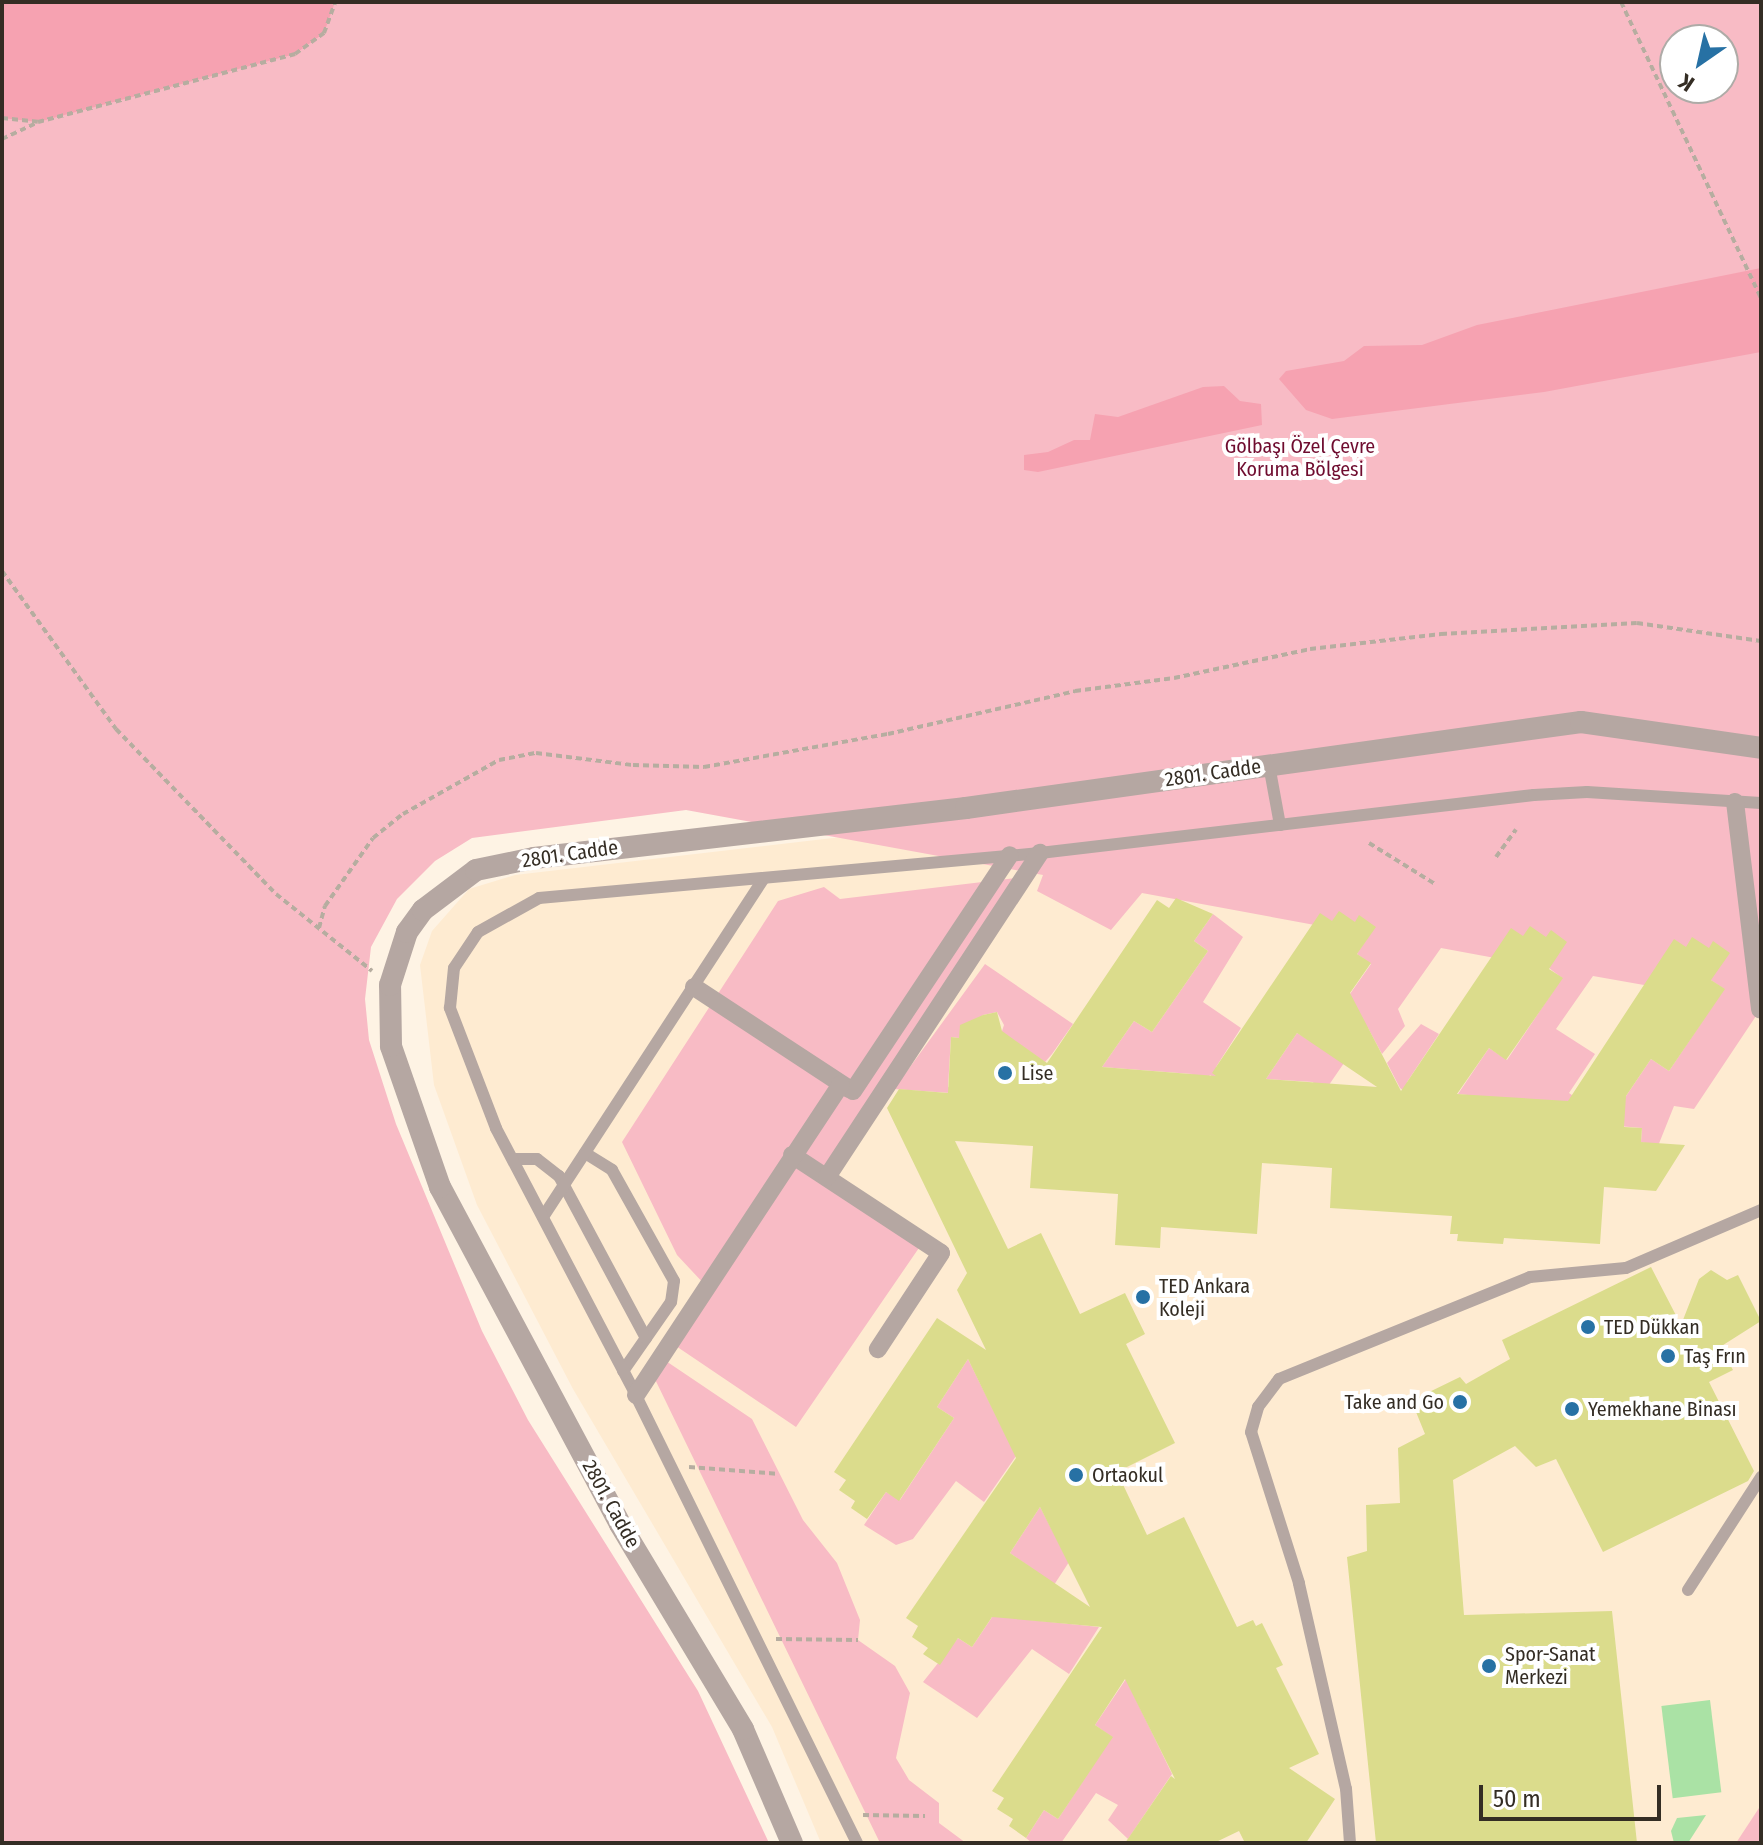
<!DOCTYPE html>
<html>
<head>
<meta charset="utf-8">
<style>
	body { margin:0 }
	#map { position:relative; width:1763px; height:1845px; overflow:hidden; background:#fef3e4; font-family:"Fira Sans Condensed",sans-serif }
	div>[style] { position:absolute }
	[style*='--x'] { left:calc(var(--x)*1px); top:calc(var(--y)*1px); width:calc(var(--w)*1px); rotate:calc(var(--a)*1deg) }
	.built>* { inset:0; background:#feebd1 }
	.green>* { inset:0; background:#f8bbc5 }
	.forest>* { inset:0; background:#f6a2b1 }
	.water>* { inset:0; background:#aae2a5; transform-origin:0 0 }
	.building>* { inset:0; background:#dbdc8c }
	.path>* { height:4px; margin-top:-2px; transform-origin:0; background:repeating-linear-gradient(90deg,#b6ada0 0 6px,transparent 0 10px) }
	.service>* { height:12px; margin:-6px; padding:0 6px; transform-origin:6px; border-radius:6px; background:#b5a7a2 }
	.pedestrian>* { height:18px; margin:-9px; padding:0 9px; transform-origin:9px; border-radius:9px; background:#b5a7a2 }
	.minor>* { height:22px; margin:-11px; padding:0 11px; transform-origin:11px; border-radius:11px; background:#b5a7a2 }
	.dots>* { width:22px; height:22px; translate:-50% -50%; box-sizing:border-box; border:4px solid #fff; border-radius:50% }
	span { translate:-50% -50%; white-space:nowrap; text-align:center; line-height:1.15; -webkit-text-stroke:8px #fff; paint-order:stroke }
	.park-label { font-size:20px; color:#6f0c2f }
	.street-label { font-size:20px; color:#342d24 }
	.poi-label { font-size:20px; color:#342d24 }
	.left { translate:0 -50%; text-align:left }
	.right { translate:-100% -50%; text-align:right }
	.frame { position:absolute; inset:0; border:4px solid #342d24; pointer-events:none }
	.north { position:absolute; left:1659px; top:24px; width:80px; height:80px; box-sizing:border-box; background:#fff; border:2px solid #aeaba7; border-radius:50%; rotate:214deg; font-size:22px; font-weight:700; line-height:32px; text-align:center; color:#342d24 }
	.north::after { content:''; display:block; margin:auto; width:28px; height:36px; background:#2771a4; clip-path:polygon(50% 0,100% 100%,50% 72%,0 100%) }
	.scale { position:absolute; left:1479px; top:1785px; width:182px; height:36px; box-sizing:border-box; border:4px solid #342d24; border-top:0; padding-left:10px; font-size:24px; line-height:28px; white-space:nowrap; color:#342d24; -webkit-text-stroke:6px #fff; paint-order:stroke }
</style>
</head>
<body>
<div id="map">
	<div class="built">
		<i style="clip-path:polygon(1761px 775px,1761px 1843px,821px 1843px,772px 1727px,573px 1389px,477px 1205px,434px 1085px,420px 965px,432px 931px,469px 889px,515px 875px,1022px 816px)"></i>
	</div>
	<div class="green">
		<i style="clip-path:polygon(evenodd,2px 2px,1761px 2px,1761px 949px,1756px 1016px,1694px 1109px,1674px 1106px,1658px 1146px,1641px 1142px,1642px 1128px,1618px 1126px,1620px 1105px,1651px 1059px,1669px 1071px,1724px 989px,1711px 980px,1644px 985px,1593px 976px,1556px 1029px,1595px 1054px,1569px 1093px,1591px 1108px,1458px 1094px,1489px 1048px,1507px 1060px,1562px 978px,1549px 968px,1441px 948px,1398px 1009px,1405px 1026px,1382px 1054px,1368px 1028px,1320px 1098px,1313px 1082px,1266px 1079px,1297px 1033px,1315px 1044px,1371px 964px,1357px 954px,1369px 935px,1142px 893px,1111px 930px,1037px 891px,1043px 875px,686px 810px,472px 838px,435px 861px,397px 899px,371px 947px,365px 999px,369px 1040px,396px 1124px,482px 1331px,528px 1420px,698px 1691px,769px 1843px,2px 1843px,2px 2px,1675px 40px,1723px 40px,1723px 88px,1675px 88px,1675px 40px)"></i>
		<i style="clip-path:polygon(1024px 877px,827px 1177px,923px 1242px,796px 1427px,670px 1342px,706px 1286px,677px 1255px,622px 1142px,778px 901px,824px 887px,840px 899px)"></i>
		<i style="clip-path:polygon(1213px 914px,1243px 937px,1203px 1002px,1241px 1028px,1216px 1067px,1237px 1082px,1232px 1090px,1210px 1075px,1199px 1090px,1192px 1074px,1102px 1067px,1134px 1021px,1152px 1032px,1208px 951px,1194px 941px)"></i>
		<i style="clip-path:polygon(985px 964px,1073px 1024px,1052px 1054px,1045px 1062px,1012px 1039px,1000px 1037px,1004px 1025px,997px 1012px,983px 1015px,959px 1038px,951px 1037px,948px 1087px,965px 1094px,894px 1089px)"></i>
		<i style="clip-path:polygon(1421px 1024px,1439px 1034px,1407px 1082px,1429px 1097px,1423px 1105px,1400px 1088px,1387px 1063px)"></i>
		<i style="clip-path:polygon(660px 1357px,752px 1419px,803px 1520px,837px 1563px,860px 1620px,858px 1640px,895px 1666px,910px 1693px,896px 1758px,909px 1780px,939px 1803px,939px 1823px,966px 1843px,880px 1843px,651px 1371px)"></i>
		<i style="clip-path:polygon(968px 1359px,1016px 1456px,984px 1502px,956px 1481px,913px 1539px,896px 1545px,864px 1525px,886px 1492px,900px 1500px,954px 1418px,937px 1407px)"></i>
		<i style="clip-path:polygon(1040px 1507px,1069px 1562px,1031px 1620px,1099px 1627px,1069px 1674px,1032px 1649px,977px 1718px,923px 1682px,958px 1638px,972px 1647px,1027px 1565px,1010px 1553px)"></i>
		<i style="clip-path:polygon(1126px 1679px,1172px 1774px,1128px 1839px,1108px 1820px,1118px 1805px,1096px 1793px,1061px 1843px,1032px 1843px,1026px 1838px,1044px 1810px,1058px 1819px,1112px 1737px,1095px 1725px)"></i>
		<i style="clip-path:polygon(1761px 1805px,1761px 1843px,1736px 1843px)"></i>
	</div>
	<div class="forest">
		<i style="clip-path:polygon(2px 2px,335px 2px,324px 33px,295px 54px,38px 122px,2px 118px)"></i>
		<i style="clip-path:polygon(1761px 268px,1761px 352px,1544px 392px,1332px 419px,1306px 410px,1279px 379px,1286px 371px,1344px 361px,1364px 346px,1422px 345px,1477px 325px)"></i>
		<i style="clip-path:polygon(1224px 386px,1240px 401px,1261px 404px,1262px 425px,1038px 472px,1024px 470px,1024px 455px,1048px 452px,1074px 440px,1090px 440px,1095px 414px,1118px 417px,1203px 387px)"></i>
	</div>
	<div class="water">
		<i style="left:1710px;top:1700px;width:93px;height:49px;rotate:83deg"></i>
		<i style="clip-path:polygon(1706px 1815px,1688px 1843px,1674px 1843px,1671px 1831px,1677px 1818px)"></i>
	</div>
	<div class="building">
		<i style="clip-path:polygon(evenodd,1176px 898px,1213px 914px,1194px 941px,1208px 951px,1152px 1032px,1134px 1021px,1102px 1067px,1216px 1076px,1212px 1073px,1320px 913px,1332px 921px,1339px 911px,1355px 922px,1359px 915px,1376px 927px,1357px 954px,1371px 963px,1350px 993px,1401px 1091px,1511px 928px,1523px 936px,1530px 926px,1546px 937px,1551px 930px,1567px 942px,1549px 969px,1563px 978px,1506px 1060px,1489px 1048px,1457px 1094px,1568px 1101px,1674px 939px,1686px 947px,1692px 937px,1709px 948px,1713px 941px,1730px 953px,1711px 980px,1725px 989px,1669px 1071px,1651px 1059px,1626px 1096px,1624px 1127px,1642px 1128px,1641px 1142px,1685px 1145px,1656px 1191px,1604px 1187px,1600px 1244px,1504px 1238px,1503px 1244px,1457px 1241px,1458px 1234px,1450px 1234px,1452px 1216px,1330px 1208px,1332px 1168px,1262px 1163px,1257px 1234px,1161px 1227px,1160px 1248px,1115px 1245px,1118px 1194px,1030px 1188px,1033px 1146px,955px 1141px,1008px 1249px,1041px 1233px,1080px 1314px,1125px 1293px,1145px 1334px,1126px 1344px,1175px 1443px,1117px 1472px,1147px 1535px,1184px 1517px,1237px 1627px,1253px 1620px,1256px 1626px,1262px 1623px,1283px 1665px,1276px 1668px,1319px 1754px,1289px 1768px,1335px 1799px,1306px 1843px,1245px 1843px,1239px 1831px,1214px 1843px,1125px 1843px,1171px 1776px,1175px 1779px,1125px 1679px,1095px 1725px,1113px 1737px,1058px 1819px,1044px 1810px,1026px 1838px,1009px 1826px,1013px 1819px,997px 1809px,1004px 1798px,992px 1791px,1102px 1627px,992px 1617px,972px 1647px,958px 1638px,940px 1665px,923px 1654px,928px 1648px,912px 1637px,918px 1626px,906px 1618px,1016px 1458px,968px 1359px,937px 1407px,954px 1418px,899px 1501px,886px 1492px,867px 1519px,851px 1508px,855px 1501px,839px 1490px,846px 1480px,834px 1472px,937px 1318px,986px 1350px,957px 1290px,967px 1273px,887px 1108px,899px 1089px,948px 1093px,951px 1037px,959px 1038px,960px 1025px,983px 1015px,997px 1012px,1002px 1031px,1047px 1063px,1157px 900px,1169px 908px,1176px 898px,1297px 1033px,1377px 1087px,1266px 1079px,1297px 1033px,1176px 898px,1040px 1507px,1090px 1607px,1010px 1553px,1040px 1507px)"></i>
		<i style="clip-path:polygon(1651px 1267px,1681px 1325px,1699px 1279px,1711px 1270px,1727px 1280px,1738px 1275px,1761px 1321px,1720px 1347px,1733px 1370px,1709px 1382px,1754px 1471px,1748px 1481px,1603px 1552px,1556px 1459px,1536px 1467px,1515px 1446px,1453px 1480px,1464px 1615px,1612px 1611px,1637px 1843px,1376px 1843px,1347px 1557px,1367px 1551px,1366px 1505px,1400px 1503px,1398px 1448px,1425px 1434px,1416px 1412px,1425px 1407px,1419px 1397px,1460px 1377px,1466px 1384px,1510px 1359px,1502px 1340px)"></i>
	</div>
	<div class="path">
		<i style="--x:1621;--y:2;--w:327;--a:64.7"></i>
		<i style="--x:2;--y:118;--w:36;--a:6"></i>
		<i style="--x:38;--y:122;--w:266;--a:-14.8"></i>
		<i style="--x:295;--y:54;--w:36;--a:-36"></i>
		<i style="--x:324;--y:33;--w:33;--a:-70"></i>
		<i style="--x:2;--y:139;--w:38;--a:-25"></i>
		<i style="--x:2;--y:571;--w:195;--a:54.2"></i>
		<i style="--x:116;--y:729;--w:230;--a:45.9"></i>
		<i style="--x:276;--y:894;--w:123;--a:38.7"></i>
		<i style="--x:1369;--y:843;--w:78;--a:31.8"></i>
		<i style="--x:1496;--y:857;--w:34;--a:-54"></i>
		<i style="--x:319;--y:928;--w:23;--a:-75"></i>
		<i style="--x:325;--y:906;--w:83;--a:-54.8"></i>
		<i style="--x:373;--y:838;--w:38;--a:-39"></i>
		<i style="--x:403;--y:814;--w:110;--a:-29.4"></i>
		<i style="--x:499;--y:760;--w:38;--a:-11"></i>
		<i style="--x:536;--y:753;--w:98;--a:7.1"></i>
		<i style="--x:633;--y:765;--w:71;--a:1.6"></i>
		<i style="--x:704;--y:767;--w:187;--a:-10.2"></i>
		<i style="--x:888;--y:734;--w:192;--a:-12.9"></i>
		<i style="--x:1075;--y:691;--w:100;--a:-7.5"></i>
		<i style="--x:1174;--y:678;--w:139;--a:-12"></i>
		<i style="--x:1310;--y:649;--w:132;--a:-6.5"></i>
		<i style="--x:1441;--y:634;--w:196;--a:-3.2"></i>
		<i style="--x:1637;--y:623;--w:125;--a:8.3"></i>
		<i style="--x:689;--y:1467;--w:90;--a:4.4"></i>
		<i style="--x:776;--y:1639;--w:82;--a:0.7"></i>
		<i style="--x:863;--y:1815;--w:62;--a:0.9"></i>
	</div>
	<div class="service">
		<i style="--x:1269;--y:765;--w:61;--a:79.6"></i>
		<i style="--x:585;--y:1153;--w:32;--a:32"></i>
		<i style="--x:612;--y:1170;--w:127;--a:60.8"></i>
		<i style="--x:674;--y:1281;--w:21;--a:98"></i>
		<i style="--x:671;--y:1302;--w:84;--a:124.8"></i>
		<i style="--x:513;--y:1159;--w:24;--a:0"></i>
		<i style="--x:537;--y:1159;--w:28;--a:38"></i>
		<i style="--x:559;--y:1176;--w:184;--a:61.8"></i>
		<i style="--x:543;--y:1217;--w:402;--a:-56.9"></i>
		<i style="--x:1688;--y:1590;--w:135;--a:-57.1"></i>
		<i style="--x:857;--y:1843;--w:500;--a:-116.3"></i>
		<i style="--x:636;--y:1395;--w:301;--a:-117.7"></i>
		<i style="--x:496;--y:1128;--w:129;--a:-111"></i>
		<i style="--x:450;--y:1008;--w:40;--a:-84.3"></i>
		<i style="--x:454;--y:968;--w:43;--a:-56.3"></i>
		<i style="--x:478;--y:932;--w:70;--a:-29.1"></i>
		<i style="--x:539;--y:898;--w:503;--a:-5.13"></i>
		<i style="--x:1040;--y:853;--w:497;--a:-6.7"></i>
		<i style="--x:1534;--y:795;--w:53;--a:-3.2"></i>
		<i style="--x:1587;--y:792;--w:174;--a:3.6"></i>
		<i style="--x:1350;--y:1843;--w:54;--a:-94.2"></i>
		<i style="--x:1346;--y:1789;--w:211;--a:-102.9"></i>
		<i style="--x:1299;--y:1583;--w:158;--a:-107.6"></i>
		<i style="--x:1251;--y:1432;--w:26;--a:-74"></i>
		<i style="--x:1258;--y:1407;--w:35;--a:-53"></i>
		<i style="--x:1279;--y:1379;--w:271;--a:-22.1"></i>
		<i style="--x:1530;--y:1277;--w:96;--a:-5.4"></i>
		<i style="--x:1626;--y:1268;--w:147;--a:-23.2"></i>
	</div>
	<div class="pedestrian">
		<i style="--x:1735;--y:802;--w:209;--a:83.1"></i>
		<i style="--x:694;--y:987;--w:186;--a:33.3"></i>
		<i style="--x:853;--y:1091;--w:283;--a:-56.4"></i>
		<i style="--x:792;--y:1155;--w:178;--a:33.3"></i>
		<i style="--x:941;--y:1253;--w:115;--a:123.3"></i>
		<i style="--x:827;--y:1177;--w:388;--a:-56.7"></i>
		<i style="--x:636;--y:1395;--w:372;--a:-56.6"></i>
	</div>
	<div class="minor">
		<i style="--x:792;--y:1843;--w:124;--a:-113.3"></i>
		<i style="--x:743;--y:1729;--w:239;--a:-121"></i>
		<i style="--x:620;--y:1524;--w:382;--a:-118.1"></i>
		<i style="--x:440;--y:1187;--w:149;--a:-109.2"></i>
		<i style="--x:391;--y:1046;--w:61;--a:-90.9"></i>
		<i style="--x:390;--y:985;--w:56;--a:-72.2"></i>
		<i style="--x:407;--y:932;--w:27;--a:-54"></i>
		<i style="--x:423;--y:910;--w:66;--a:-37"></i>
		<i style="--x:476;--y:870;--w:59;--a:-11.7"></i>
		<i style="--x:534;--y:858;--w:435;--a:-6.6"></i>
		<i style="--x:966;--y:808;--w:621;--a:-7.96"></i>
		<i style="--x:1581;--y:722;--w:182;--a:8.2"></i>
	</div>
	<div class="dots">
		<i style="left:1005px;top:1073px;background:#2771a4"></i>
		<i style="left:1143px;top:1297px;background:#2771a4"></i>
		<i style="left:1588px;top:1327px;background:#2771a4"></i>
		<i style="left:1668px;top:1356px;background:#2771a4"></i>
		<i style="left:1460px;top:1402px;background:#2771a4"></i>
		<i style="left:1572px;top:1409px;background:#2771a4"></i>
		<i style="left:1076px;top:1475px;background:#2771a4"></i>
		<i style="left:1489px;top:1666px;background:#2771a4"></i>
	</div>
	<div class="park-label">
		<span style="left:1300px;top:458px">Gölbaşı Özel Çevre<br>Koruma Bölgesi</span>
	</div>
	<div class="street-label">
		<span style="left:1213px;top:773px;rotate:-8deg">2801. Cadde</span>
		<span style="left:570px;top:854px;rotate:-8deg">2801. Cadde</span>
		<span style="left:611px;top:1504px;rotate:61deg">2801. Cadde</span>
	</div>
	<div class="poi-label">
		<span class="left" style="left:1021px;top:1073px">Lise</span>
		<span class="left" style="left:1159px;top:1298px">TED Ankara<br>Koleji</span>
		<span class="left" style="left:1604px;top:1327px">TED Dükkan</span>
		<span class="left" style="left:1684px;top:1356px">Taş Frın</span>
		<span class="right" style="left:1444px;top:1402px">Take and Go</span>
		<span class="left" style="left:1588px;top:1409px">Yemekhane Binası</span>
		<span class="left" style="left:1092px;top:1475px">Ortaokul</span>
		<span class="left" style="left:1505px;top:1666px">Spor-Sanat<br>Merkezi</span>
	</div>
	<div class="frame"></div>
	<div class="north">K</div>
	<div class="scale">50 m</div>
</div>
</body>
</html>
